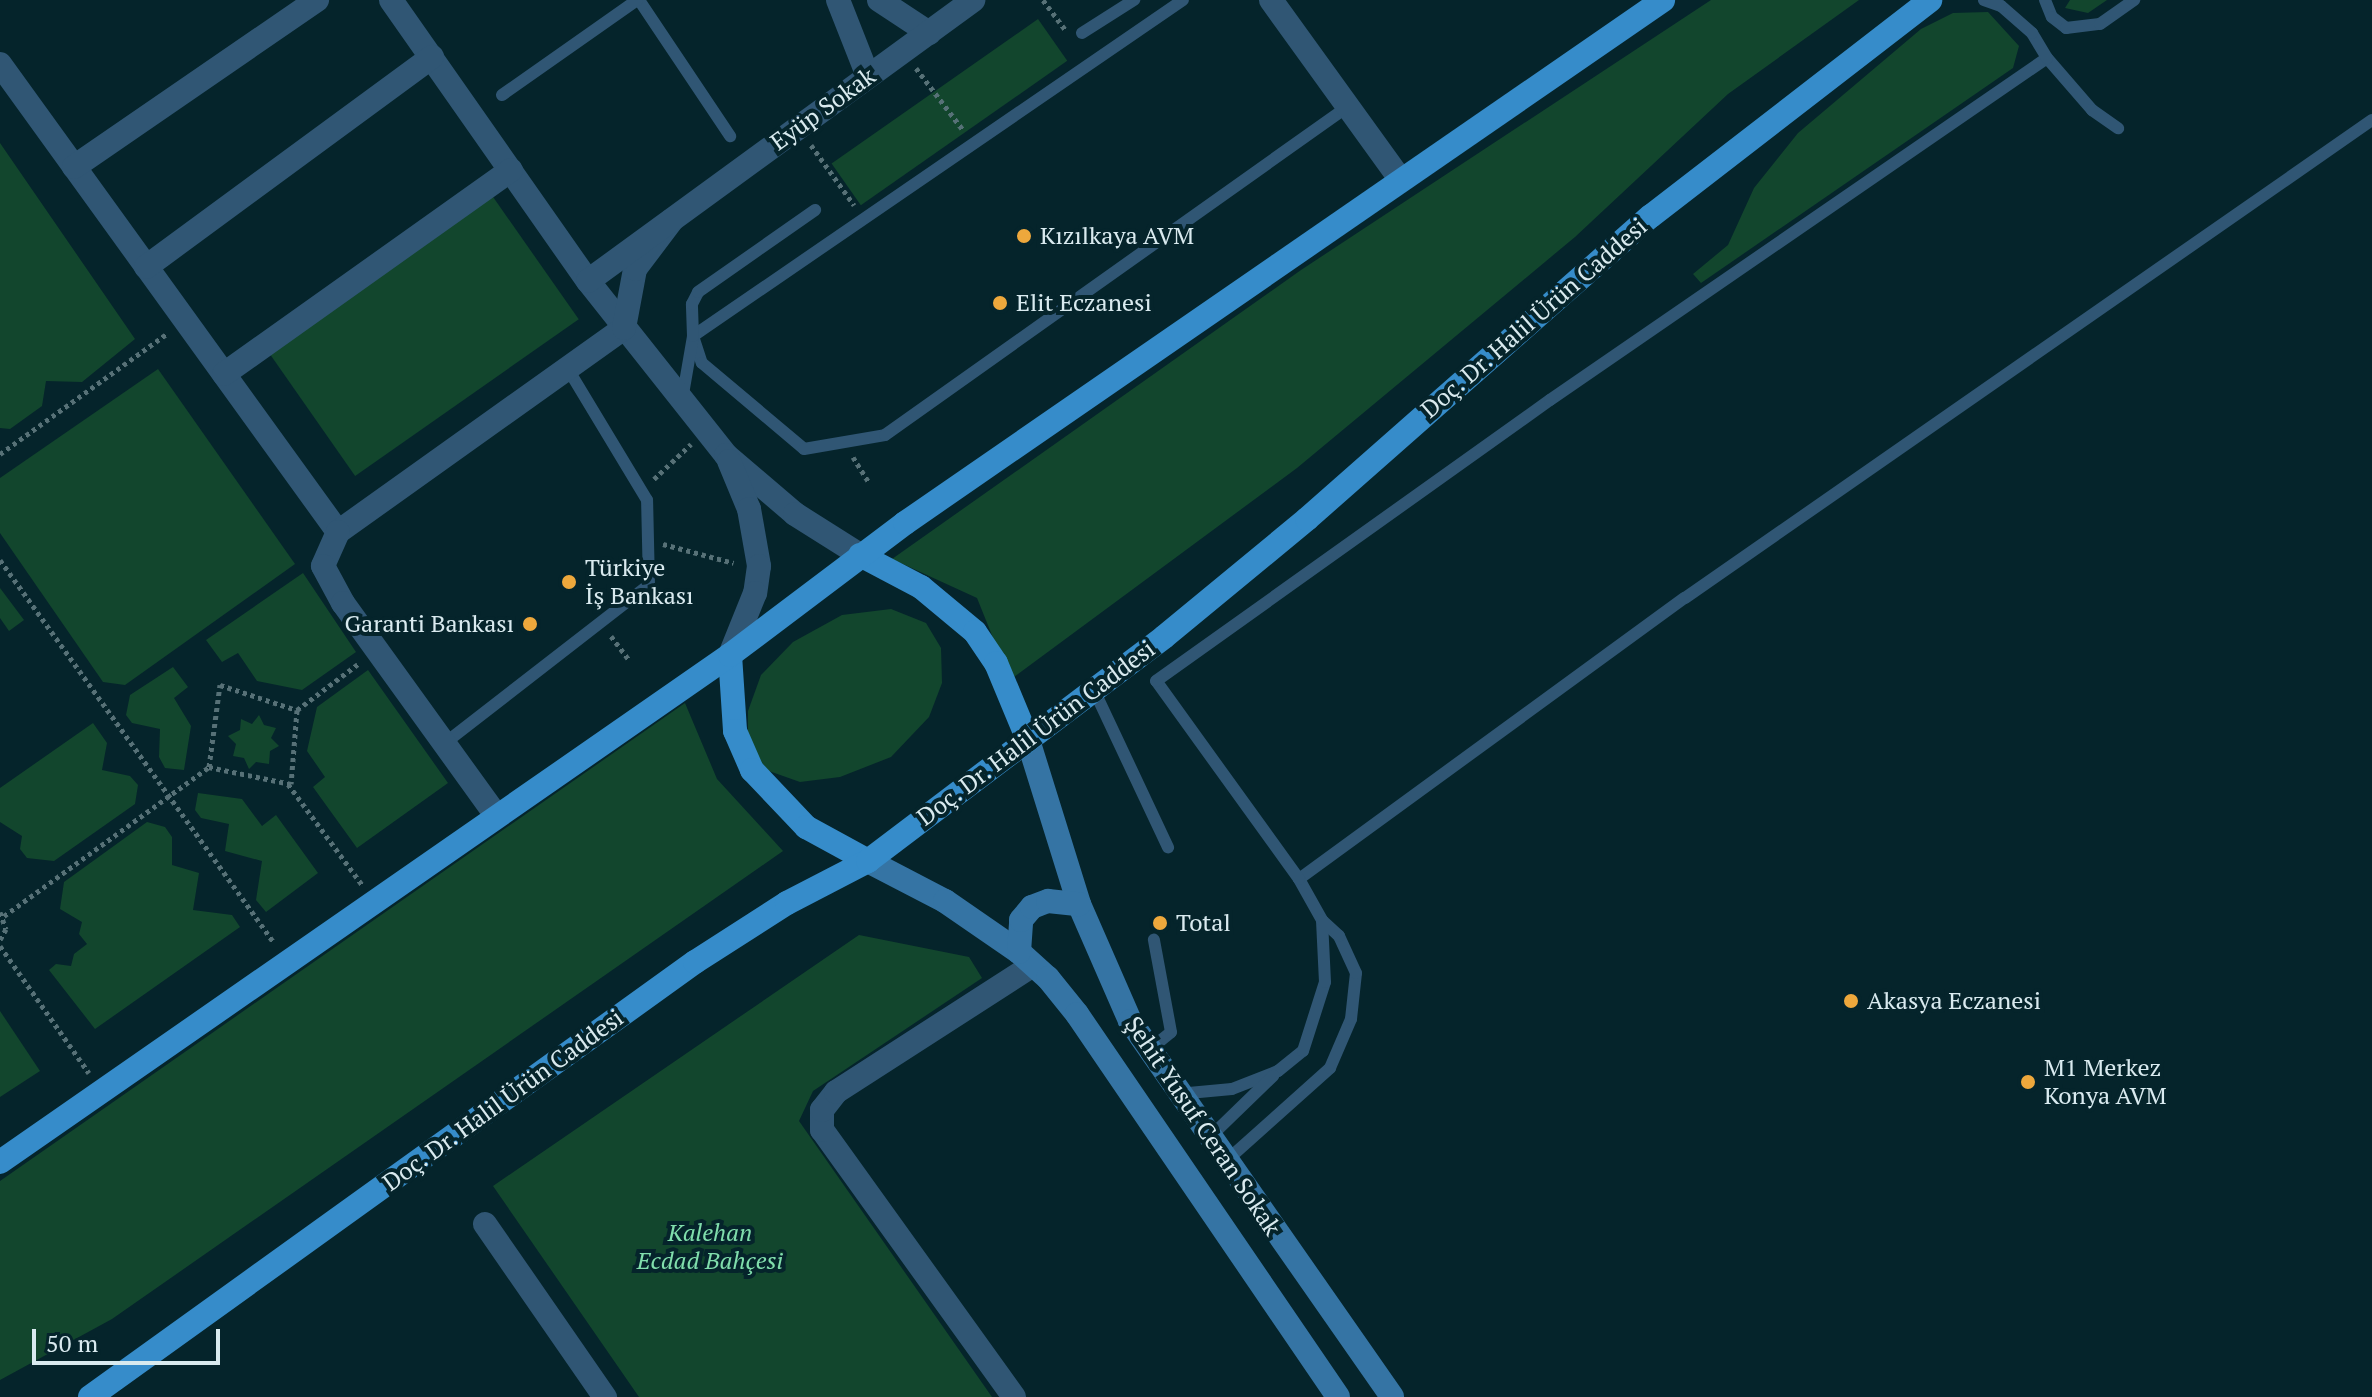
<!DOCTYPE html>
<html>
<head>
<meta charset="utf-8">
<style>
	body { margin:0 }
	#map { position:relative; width:2372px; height:1397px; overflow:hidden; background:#05242b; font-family:"PT Serif",serif }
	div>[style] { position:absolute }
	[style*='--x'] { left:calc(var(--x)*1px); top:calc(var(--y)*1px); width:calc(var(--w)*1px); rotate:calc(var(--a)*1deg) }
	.green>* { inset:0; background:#12462d; transform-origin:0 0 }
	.path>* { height:5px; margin-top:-2.5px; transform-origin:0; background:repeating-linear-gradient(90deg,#577177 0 4px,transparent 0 8px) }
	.lane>* { height:12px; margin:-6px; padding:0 6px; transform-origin:6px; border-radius:6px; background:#305674 }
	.street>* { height:24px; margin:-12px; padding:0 12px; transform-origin:12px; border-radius:12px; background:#305674 }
	.secondary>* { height:24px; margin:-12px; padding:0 12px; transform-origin:12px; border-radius:12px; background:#3574a4 }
	.primary>* { height:24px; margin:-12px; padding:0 12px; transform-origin:12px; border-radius:12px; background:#368cca }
	.dots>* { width:22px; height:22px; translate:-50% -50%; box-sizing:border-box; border:4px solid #05242b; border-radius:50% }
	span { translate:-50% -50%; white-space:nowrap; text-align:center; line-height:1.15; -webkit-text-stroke:8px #05242b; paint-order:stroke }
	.street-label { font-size:24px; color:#d9eaef }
	.poi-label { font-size:24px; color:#d9eaef }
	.left { translate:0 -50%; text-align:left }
	.right { translate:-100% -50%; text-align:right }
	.park-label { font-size:24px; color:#80deac; font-style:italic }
	.scale { position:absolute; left:32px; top:1329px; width:188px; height:36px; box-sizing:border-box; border:4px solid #d9eaef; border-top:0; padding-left:10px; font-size:24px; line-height:28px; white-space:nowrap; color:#d9eaef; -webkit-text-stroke:6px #05242b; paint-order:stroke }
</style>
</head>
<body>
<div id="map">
	<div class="green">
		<i style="clip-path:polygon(1711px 0,1859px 0,1728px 94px,1575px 237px,1297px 468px,1010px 680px,977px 598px,892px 559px,1301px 270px)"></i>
		<i style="clip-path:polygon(2070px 0,2107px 0,2088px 13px,2065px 8px)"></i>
		<i style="clip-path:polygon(1988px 12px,2019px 46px,2013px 68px,1701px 283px,1693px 274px,1728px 245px,1754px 188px,1798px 133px,1921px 29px,1953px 13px)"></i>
		<i style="left:1038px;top:19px;width:51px;height:252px;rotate:55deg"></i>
		<i style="clip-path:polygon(0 143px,135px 339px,82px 382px,46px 381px,42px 406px,10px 429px,0 428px)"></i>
		<i style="left:491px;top:194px;width:153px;height:273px;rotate:55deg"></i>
		<i style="clip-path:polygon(158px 369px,295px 564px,125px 685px,103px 682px,0 533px,0 478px)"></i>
		<i style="clip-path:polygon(303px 573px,356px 652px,302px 690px,257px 681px,238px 653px,222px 662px,206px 640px)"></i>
		<i style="clip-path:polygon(0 588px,24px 620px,9px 631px,0 618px)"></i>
		<i style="clip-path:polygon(891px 609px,926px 623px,941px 648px,942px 683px,929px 717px,891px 757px,840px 777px,800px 782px,769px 771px,748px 748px,748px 711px,761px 675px,793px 642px,842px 615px)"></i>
		<i style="clip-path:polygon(173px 667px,188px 687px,174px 698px,191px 726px,184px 770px,165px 768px,159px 757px,160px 729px,132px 723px,126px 715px,130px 695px)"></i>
		<i style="clip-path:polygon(368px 670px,448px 783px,357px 848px,313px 787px,325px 777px,307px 751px,317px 707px)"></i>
		<i style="clip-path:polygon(685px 703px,717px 779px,783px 851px,112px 1319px,0 1380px,0 1181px)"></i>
		<i style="clip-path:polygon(259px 715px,264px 725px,276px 728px,271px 738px,279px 746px,270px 751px,269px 764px,256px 762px,249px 769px,244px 758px,233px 756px,236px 744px,228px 736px,240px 730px,241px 719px,252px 724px)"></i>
		<i style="clip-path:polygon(93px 723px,107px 743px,102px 770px,130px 776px,138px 785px,135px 804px,54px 861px,27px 858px,20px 849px,22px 836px,0 822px,0 788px)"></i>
		<i style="clip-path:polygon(198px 793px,242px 799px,262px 826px,276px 815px,318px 873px,266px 912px,256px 900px,262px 861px,225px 851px,229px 824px,201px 818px,195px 810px)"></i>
		<i style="clip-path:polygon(147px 822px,165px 827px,172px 837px,172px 865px,199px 873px,193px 910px,232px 915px,240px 927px,95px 1029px,49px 970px,56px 964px,71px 966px,74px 954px,87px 944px,79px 934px,82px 922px,60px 909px,64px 882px)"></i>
		<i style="clip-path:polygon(859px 935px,969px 957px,982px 978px,813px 1091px,799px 1121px,992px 1397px,639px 1397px,493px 1186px)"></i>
		<i style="clip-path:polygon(0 1011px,40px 1071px,0 1097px)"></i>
	</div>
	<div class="path">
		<i style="--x:1043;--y:0;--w:39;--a:53"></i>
		<i style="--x:916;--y:68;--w:78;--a:52.8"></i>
		<i style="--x:811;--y:145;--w:74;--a:54.4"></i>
		<i style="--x:0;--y:454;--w:207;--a:-35.8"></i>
		<i style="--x:853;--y:457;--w:31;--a:58"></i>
		<i style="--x:654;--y:479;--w:51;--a:-43.4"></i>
		<i style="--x:663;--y:544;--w:73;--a:15"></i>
		<i style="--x:0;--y:560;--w:471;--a:54.4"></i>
		<i style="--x:611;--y:636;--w:31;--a:53"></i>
		<i style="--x:220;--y:685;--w:81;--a:18"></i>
		<i style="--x:297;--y:710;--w:74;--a:94.6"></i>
		<i style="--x:291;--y:784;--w:84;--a:-168.3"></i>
		<i style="--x:209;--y:767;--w:83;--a:-82.4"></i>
		<i style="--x:297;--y:710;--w:76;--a:-37"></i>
		<i style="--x:288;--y:784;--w:127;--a:53.7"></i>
		<i style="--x:0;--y:912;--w:18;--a:71"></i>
		<i style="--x:6;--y:929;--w:13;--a:119"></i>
		<i style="--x:4;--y:916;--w:253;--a:-36"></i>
		<i style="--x:0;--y:946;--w:155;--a:55"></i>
	</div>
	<div class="lane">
		<i style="--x:639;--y:0;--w:164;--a:56.2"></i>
		<i style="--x:2045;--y:0;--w:18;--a:68"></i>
		<i style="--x:2052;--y:17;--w:18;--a:38"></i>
		<i style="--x:2066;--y:28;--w:34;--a:-7"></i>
		<i style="--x:2100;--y:24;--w:42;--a:-35.2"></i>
		<i style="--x:1082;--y:33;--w:62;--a:-32.4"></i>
		<i style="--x:2047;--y:58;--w:69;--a:49.1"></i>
		<i style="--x:2092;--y:110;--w:32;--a:35"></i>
		<i style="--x:502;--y:95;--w:165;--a:-35.1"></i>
		<i style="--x:693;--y:336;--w:28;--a:72"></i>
		<i style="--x:702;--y:363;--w:133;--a:40.1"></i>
		<i style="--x:804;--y:449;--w:82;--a:-9.8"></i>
		<i style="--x:885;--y:435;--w:567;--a:-35.37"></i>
		<i style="--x:693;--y:336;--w:594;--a:-34.44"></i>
		<i style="--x:682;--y:400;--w:65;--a:-80.2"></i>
		<i style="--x:693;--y:336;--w:32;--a:-92"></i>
		<i style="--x:692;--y:304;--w:13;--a:-63"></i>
		<i style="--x:698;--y:292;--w:143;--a:-35"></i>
		<i style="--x:1094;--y:690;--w:174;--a:64.8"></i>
		<i style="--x:445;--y:743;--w:258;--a:-37.8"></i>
		<i style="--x:649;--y:585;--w:85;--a:-91.3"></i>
		<i style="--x:647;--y:500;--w:153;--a:-121.1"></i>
		<i style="--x:1299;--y:879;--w:477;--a:-36.1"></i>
		<i style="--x:1685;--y:598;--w:837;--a:-34.83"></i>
		<i style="--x:1149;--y:1050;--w:28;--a:-39"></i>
		<i style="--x:1171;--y:1032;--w:94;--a:-100.5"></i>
		<i style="--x:1178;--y:1094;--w:54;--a:-5.3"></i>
		<i style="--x:1232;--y:1089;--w:49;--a:-21.4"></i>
		<i style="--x:1278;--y:1071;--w:32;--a:-39"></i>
		<i style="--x:1303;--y:1051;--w:72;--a:-72.3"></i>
		<i style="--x:1325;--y:982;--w:62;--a:-92.8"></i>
		<i style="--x:1322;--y:920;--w:47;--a:-119.3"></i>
		<i style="--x:1299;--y:879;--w:244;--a:-125.8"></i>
		<i style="--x:1156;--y:681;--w:484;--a:-35.5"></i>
		<i style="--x:1550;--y:400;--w:603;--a:-34.53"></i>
		<i style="--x:2047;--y:58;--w:29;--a:-121"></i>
		<i style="--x:2032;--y:33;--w:41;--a:-138.9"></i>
		<i style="--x:2001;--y:6;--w:18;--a:-161"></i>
		<i style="--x:1208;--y:1139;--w:91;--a:-44.1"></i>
		<i style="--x:1225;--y:1162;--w:141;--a:-41.8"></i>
		<i style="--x:1330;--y:1068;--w:53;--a:-66.8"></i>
		<i style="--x:1351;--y:1019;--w:46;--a:-83.8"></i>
		<i style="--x:1356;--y:973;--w:41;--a:-114.7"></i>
		<i style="--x:1339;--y:936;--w:23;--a:-137"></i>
	</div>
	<div class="street">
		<i style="--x:391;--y:0;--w:343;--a:55"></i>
		<i style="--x:588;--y:281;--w:222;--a:51.6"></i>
		<i style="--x:726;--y:455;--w:91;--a:40.5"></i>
		<i style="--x:795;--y:514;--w:77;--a:32.2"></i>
		<i style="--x:838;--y:0;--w:82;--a:68.5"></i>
		<i style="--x:879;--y:0;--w:60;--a:33.4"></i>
		<i style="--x:1271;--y:0;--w:222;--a:54.2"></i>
		<i style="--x:0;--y:64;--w:577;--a:54.16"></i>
		<i style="--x:338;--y:532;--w:351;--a:-35.5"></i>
		<i style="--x:624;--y:328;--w:60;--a:-79.4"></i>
		<i style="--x:635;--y:269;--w:61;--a:-52.9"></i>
		<i style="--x:74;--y:167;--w:295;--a:-34.5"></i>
		<i style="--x:146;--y:267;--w:355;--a:-36.3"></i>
		<i style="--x:588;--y:281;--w:477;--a:-36.1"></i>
		<i style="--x:224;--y:374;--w:352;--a:-35.4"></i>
		<i style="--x:729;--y:461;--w:52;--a:67.4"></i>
		<i style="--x:749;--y:509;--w:58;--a:80"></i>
		<i style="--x:759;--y:566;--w:27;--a:98"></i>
		<i style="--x:755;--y:593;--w:67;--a:112"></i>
		<i style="--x:338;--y:532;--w:37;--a:114"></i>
		<i style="--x:323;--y:566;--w:42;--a:61.6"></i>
		<i style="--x:343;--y:603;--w:260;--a:54.2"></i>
		<i style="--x:485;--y:1224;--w:211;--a:55.3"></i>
		<i style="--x:1014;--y:1397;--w:329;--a:-125.7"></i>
		<i style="--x:822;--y:1130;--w:20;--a:-90"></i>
		<i style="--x:822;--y:1110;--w:23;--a:-52"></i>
		<i style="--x:836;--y:1092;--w:234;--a:-32.8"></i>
	</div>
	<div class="secondary">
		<i style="--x:1028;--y:740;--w:172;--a:72.7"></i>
		<i style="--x:1079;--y:904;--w:128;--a:66.4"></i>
		<i style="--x:1130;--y:1021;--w:458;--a:55.1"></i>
		<i style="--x:868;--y:861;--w:87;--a:27.5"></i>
		<i style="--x:945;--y:901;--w:90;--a:34.6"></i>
		<i style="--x:1019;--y:952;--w:39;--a:42"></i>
		<i style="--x:1048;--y:978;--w:46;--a:51.1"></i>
		<i style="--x:1077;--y:1014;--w:463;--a:55.7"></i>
		<i style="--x:1019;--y:952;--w:32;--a:-86"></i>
		<i style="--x:1021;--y:920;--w:17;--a:-50"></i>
		<i style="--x:1032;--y:907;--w:17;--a:-21"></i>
		<i style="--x:1048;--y:901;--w:31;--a:6"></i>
	</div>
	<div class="primary">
		<i style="--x:860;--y:555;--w:69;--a:27.7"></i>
		<i style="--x:921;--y:587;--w:70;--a:39.8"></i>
		<i style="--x:975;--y:632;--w:37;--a:56"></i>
		<i style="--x:996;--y:663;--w:83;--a:67.4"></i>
		<i style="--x:730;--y:655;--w:76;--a:86.2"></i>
		<i style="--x:735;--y:731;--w:43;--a:66.4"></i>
		<i style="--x:752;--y:770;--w:79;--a:46.5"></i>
		<i style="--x:806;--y:827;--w:71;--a:28.7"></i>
		<i style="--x:0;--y:1162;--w:889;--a:-34.78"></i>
		<i style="--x:730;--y:655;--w:219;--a:-37"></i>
		<i style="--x:905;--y:523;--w:921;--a:-34.6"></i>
		<i style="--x:90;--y:1397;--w:745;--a:-35.72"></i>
		<i style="--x:695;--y:962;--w:109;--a:-32.7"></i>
		<i style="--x:787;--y:903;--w:91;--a:-27.4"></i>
		<i style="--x:868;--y:861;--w:371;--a:-37.1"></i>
		<i style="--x:1164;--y:637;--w:185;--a:-39.5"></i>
		<i style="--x:1307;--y:519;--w:458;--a:-41.4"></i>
		<i style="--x:1651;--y:216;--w:353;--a:-37.7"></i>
	</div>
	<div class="dots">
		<i style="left:1024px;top:236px;background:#eea83c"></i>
		<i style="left:1000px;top:303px;background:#eea83c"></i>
		<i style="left:569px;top:582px;background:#eea83c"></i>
		<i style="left:530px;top:624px;background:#eea83c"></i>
		<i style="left:1160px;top:923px;background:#eea83c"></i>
		<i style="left:1851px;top:1001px;background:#eea83c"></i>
		<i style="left:2028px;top:1082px;background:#eea83c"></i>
	</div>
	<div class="street-label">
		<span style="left:823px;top:109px;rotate:-36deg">Eyüp Sokak</span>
		<span style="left:1534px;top:318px;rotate:-41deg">Doç. Dr. Halil Ürün Caddesi</span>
		<span style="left:1036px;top:733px;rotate:-37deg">Doç. Dr. Halil Ürün Caddesi</span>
		<span style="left:503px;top:1100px;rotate:-36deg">Doç. Dr. Halil Ürün Caddesi</span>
		<span style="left:1203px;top:1126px;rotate:56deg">Şehit Yusuf Ceran Sokak</span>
	</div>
	<div class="poi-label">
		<span class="left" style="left:1040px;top:236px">Kızılkaya AVM</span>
		<span class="left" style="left:1016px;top:303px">Elit Eczanesi</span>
		<span class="left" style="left:585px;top:582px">Türkiye<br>İş Bankası</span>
		<span class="right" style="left:514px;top:624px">Garanti Bankası</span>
		<span class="left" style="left:1176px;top:923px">Total</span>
		<span class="left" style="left:1867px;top:1001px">Akasya Eczanesi</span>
		<span class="left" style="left:2044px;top:1082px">M1 Merkez<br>Konya AVM</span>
	</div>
	<div class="park-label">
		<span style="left:710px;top:1247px">Kalehan<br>Ecdad Bahçesi</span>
	</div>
	<div class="scale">50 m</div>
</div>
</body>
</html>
